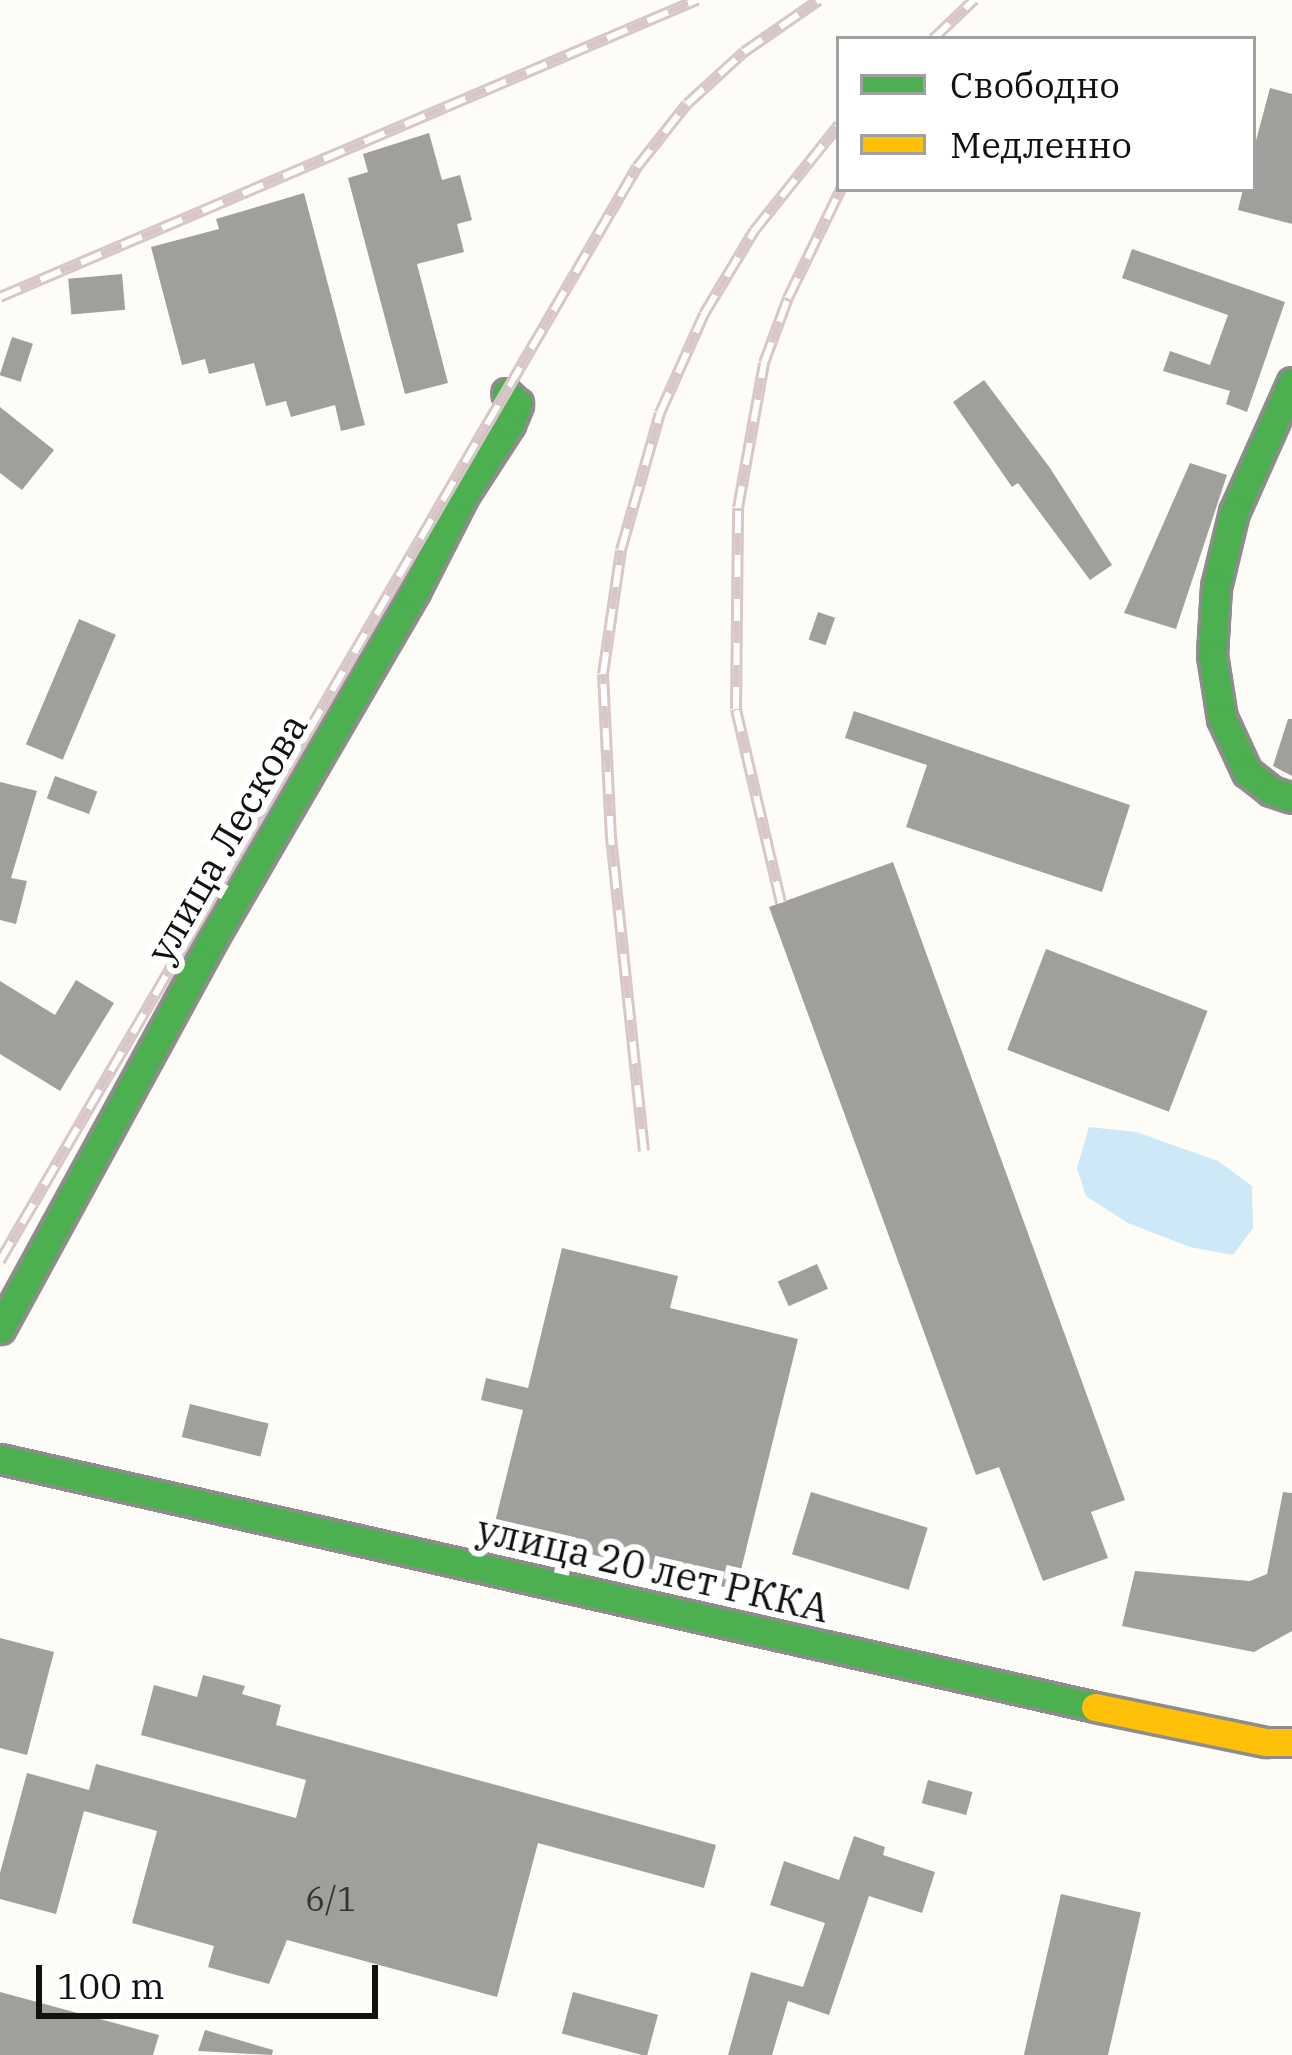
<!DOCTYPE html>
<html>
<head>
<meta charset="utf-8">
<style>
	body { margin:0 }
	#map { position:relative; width:1292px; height:2055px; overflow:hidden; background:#fdfcf7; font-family:"IBM Plex Serif",serif }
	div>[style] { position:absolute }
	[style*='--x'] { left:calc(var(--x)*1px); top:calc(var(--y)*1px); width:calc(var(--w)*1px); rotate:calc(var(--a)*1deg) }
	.water>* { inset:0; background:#cde8f7 }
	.building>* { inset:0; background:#a19f9c; transform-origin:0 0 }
	.roads { filter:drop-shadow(3px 0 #8e8d8b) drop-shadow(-3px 0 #8e8d8b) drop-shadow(0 3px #8e8d8b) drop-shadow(0 -3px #8e8d8b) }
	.fast>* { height:27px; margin:-13.5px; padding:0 13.5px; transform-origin:13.5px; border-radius:13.5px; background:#4caf50 }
	.slow>* { height:27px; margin:-13.5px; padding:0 13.5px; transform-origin:13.5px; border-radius:13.5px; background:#ffc107 }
	.rail>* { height:12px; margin-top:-6px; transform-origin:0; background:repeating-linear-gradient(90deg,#fff 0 22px,#d9c6c7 0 44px); box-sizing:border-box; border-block:3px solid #d9c6c7 }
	span { translate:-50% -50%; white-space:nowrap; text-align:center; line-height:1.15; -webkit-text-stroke:12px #fff; paint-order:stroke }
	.number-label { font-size:33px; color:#353434 }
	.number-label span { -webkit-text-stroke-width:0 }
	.street-label { font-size:39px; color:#111 }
	.legend { position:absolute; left:836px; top:36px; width:420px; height:156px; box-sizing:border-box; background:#fff; border:3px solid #a0a0a0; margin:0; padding:15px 21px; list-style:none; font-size:36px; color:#111 }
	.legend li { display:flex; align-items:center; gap:24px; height:60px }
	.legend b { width:60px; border:3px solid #a0a0a0 }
	.scale { position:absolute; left:36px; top:1965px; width:342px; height:54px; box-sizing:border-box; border:6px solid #111; border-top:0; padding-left:15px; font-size:36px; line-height:42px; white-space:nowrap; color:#111; -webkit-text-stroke:9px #fff; paint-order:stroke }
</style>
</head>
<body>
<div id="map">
	<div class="water">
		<i style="clip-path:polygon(1089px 1127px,1136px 1132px,1218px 1161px,1252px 1186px,1253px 1228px,1233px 1255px,1190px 1247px,1128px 1223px,1086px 1196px,1077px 1168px)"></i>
	</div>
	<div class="building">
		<i style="clip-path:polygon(1270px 88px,1292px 94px,1292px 224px,1238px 210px,1243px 189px,1253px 189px,1253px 152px)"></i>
		<i style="clip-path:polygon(429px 133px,442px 180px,460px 175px,472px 220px,457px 224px,464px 252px,417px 264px,448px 383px,405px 394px,348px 178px,368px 172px,363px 154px)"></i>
		<i style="clip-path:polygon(304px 193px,365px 425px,341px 431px,335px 405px,291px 417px,286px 401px,266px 406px,254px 363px,209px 374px,205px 359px,182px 365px,151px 247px,219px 229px,216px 219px)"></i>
		<i style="clip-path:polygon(1132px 249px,1285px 302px,1247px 412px,1226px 404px,1230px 391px,1163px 371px,1170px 351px,1210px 365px,1228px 315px,1122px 278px)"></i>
		<i style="left:122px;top:274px;width:36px;height:54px;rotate:85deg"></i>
		<i style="left:12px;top:337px;width:22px;height:40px;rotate:18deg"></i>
		<i style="clip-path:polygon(984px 380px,1050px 468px,1112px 565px,1090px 580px,1018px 483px,1012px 487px,953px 402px)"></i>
		<i style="clip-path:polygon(0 407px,54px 450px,22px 490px,0 473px)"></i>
		<i style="clip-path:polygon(1190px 463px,1227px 475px,1176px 629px,1124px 613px)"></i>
		<i style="left:818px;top:612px;width:18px;height:29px;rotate:19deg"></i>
		<i style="left:79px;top:619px;width:40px;height:136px;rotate:23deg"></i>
		<i style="clip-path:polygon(854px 711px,1130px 805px,1102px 892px,906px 827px,927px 765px,845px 738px)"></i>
		<i style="clip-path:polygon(1288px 719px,1292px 719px,1292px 776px,1273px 766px)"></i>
		<i style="left:55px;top:776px;width:45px;height:24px;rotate:20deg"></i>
		<i style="clip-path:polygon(0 782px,37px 791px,11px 878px,27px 881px,16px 924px,0 920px)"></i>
		<i style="clip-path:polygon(893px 862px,1125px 1500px,1091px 1512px,1108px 1558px,1043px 1581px,999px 1467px,976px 1475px,769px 907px)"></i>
		<i style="left:1046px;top:949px;width:173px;height:108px;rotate:21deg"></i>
		<i style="clip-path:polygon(76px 980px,114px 1003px,60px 1091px,0 1054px,0 981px,55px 1015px)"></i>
		<i style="clip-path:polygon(562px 1248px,678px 1276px,670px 1308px,798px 1339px,736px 1590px,493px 1530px,523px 1410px,481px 1400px,486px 1378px,528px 1388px)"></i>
		<i style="left:817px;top:1264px;width:27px;height:43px;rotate:66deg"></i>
		<i style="left:190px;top:1404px;width:81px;height:34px;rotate:14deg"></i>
		<i style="left:811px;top:1492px;width:122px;height:65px;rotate:17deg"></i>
		<i style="clip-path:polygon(1283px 1492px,1292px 1493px,1292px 1631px,1254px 1652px,1122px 1626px,1135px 1571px,1250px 1581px,1267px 1574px)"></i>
		<i style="clip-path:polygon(0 1638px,54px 1652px,27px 1755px,0 1748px)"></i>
		<i style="clip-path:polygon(203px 1675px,245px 1686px,242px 1694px,281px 1705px,276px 1725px,716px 1845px,704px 1888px,538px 1843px,497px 1997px,287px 1940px,269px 1984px,208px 1967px,214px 1946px,132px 1923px,157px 1831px,84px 1811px,56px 1914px,0 1899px,0 1873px,27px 1773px,89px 1790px,96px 1764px,296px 1818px,306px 1780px,141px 1735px,154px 1685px,197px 1697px)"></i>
		<i style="left:928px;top:1780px;width:46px;height:24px;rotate:15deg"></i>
		<i style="clip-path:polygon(854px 1836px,885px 1847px,883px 1855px,935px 1872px,922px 1913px,869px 1896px,829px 2015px,788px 2001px,772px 2055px,728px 2055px,751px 1972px,803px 1987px,825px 1923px,770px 1905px,784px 1861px,839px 1880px)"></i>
		<i style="left:1061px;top:1894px;width:82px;height:165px;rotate:13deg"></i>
		<i style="clip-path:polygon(0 1992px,159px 2035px,153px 2055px,0 2055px)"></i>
		<i style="left:573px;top:1992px;width:88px;height:43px;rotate:15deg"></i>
		<i style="clip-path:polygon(205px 2030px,273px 2050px,272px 2055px,198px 2051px)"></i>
	</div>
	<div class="roads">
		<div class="fast">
			<i style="--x:1292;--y:382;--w:142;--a:114"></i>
			<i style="--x:1234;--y:512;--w:77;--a:103.5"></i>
			<i style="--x:1216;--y:587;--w:68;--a:93.4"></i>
			<i style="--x:1212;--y:655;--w:64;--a:81"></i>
			<i style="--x:1222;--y:718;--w:60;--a:65.2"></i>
			<i style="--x:1247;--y:772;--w:31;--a:38"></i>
			<i style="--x:1271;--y:791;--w:22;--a:18"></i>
			<i style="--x:0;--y:1329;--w:443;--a:-61.4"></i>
			<i style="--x:212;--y:940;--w:404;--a:-59.8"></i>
			<i style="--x:415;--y:591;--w:108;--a:-63"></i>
			<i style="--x:464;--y:495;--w:85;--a:-57.1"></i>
			<i style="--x:510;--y:424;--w:22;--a:-68"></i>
			<i style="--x:518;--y:404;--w:16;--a:-137"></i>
			<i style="--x:0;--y:1459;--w:1123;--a:12.76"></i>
		</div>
		<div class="slow">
			<i style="--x:1095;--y:1707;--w:175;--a:11.6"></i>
			<i style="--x:1266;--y:1742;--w:26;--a:0"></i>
		</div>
	</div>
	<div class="rail">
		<i style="--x:933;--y:39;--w:57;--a:-43.6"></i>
		<i style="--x:0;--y:297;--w:758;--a:-23.08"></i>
		<i style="--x:781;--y:903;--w:199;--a:-103.1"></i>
		<i style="--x:736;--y:709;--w:201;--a:-89.4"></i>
		<i style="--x:738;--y:508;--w:147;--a:-79.8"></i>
		<i style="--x:764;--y:363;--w:69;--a:-69.7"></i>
		<i style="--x:788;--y:298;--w:121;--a:-64.1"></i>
		<i style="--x:644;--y:1151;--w:315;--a:-96"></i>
		<i style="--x:611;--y:838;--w:164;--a:-92.8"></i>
		<i style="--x:603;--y:674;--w:125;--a:-81.7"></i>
		<i style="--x:621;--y:550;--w:142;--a:-74.1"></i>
		<i style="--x:660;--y:413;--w:108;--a:-66"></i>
		<i style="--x:704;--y:314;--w:97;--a:-58.9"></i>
		<i style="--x:754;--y:231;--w:136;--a:-51.3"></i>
		<i style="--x:0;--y:1261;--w:1266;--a:-59.79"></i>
		<i style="--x:637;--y:167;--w:80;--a:-51.6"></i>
		<i style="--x:687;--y:104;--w:77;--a:-42.4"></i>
		<i style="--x:744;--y:52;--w:91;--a:-34.7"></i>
	</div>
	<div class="number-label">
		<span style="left:331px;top:1899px">6/1</span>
	</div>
	<div class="street-label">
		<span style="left:227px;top:838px;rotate:-60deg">улица Лескова</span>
		<span style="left:653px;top:1569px;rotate:13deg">улица 20 лет РККА</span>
	</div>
	<ul class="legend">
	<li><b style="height:15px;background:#4caf50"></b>Свободно</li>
	<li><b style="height:15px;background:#ffc107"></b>Медленно</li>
	</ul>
	<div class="scale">100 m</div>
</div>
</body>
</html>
